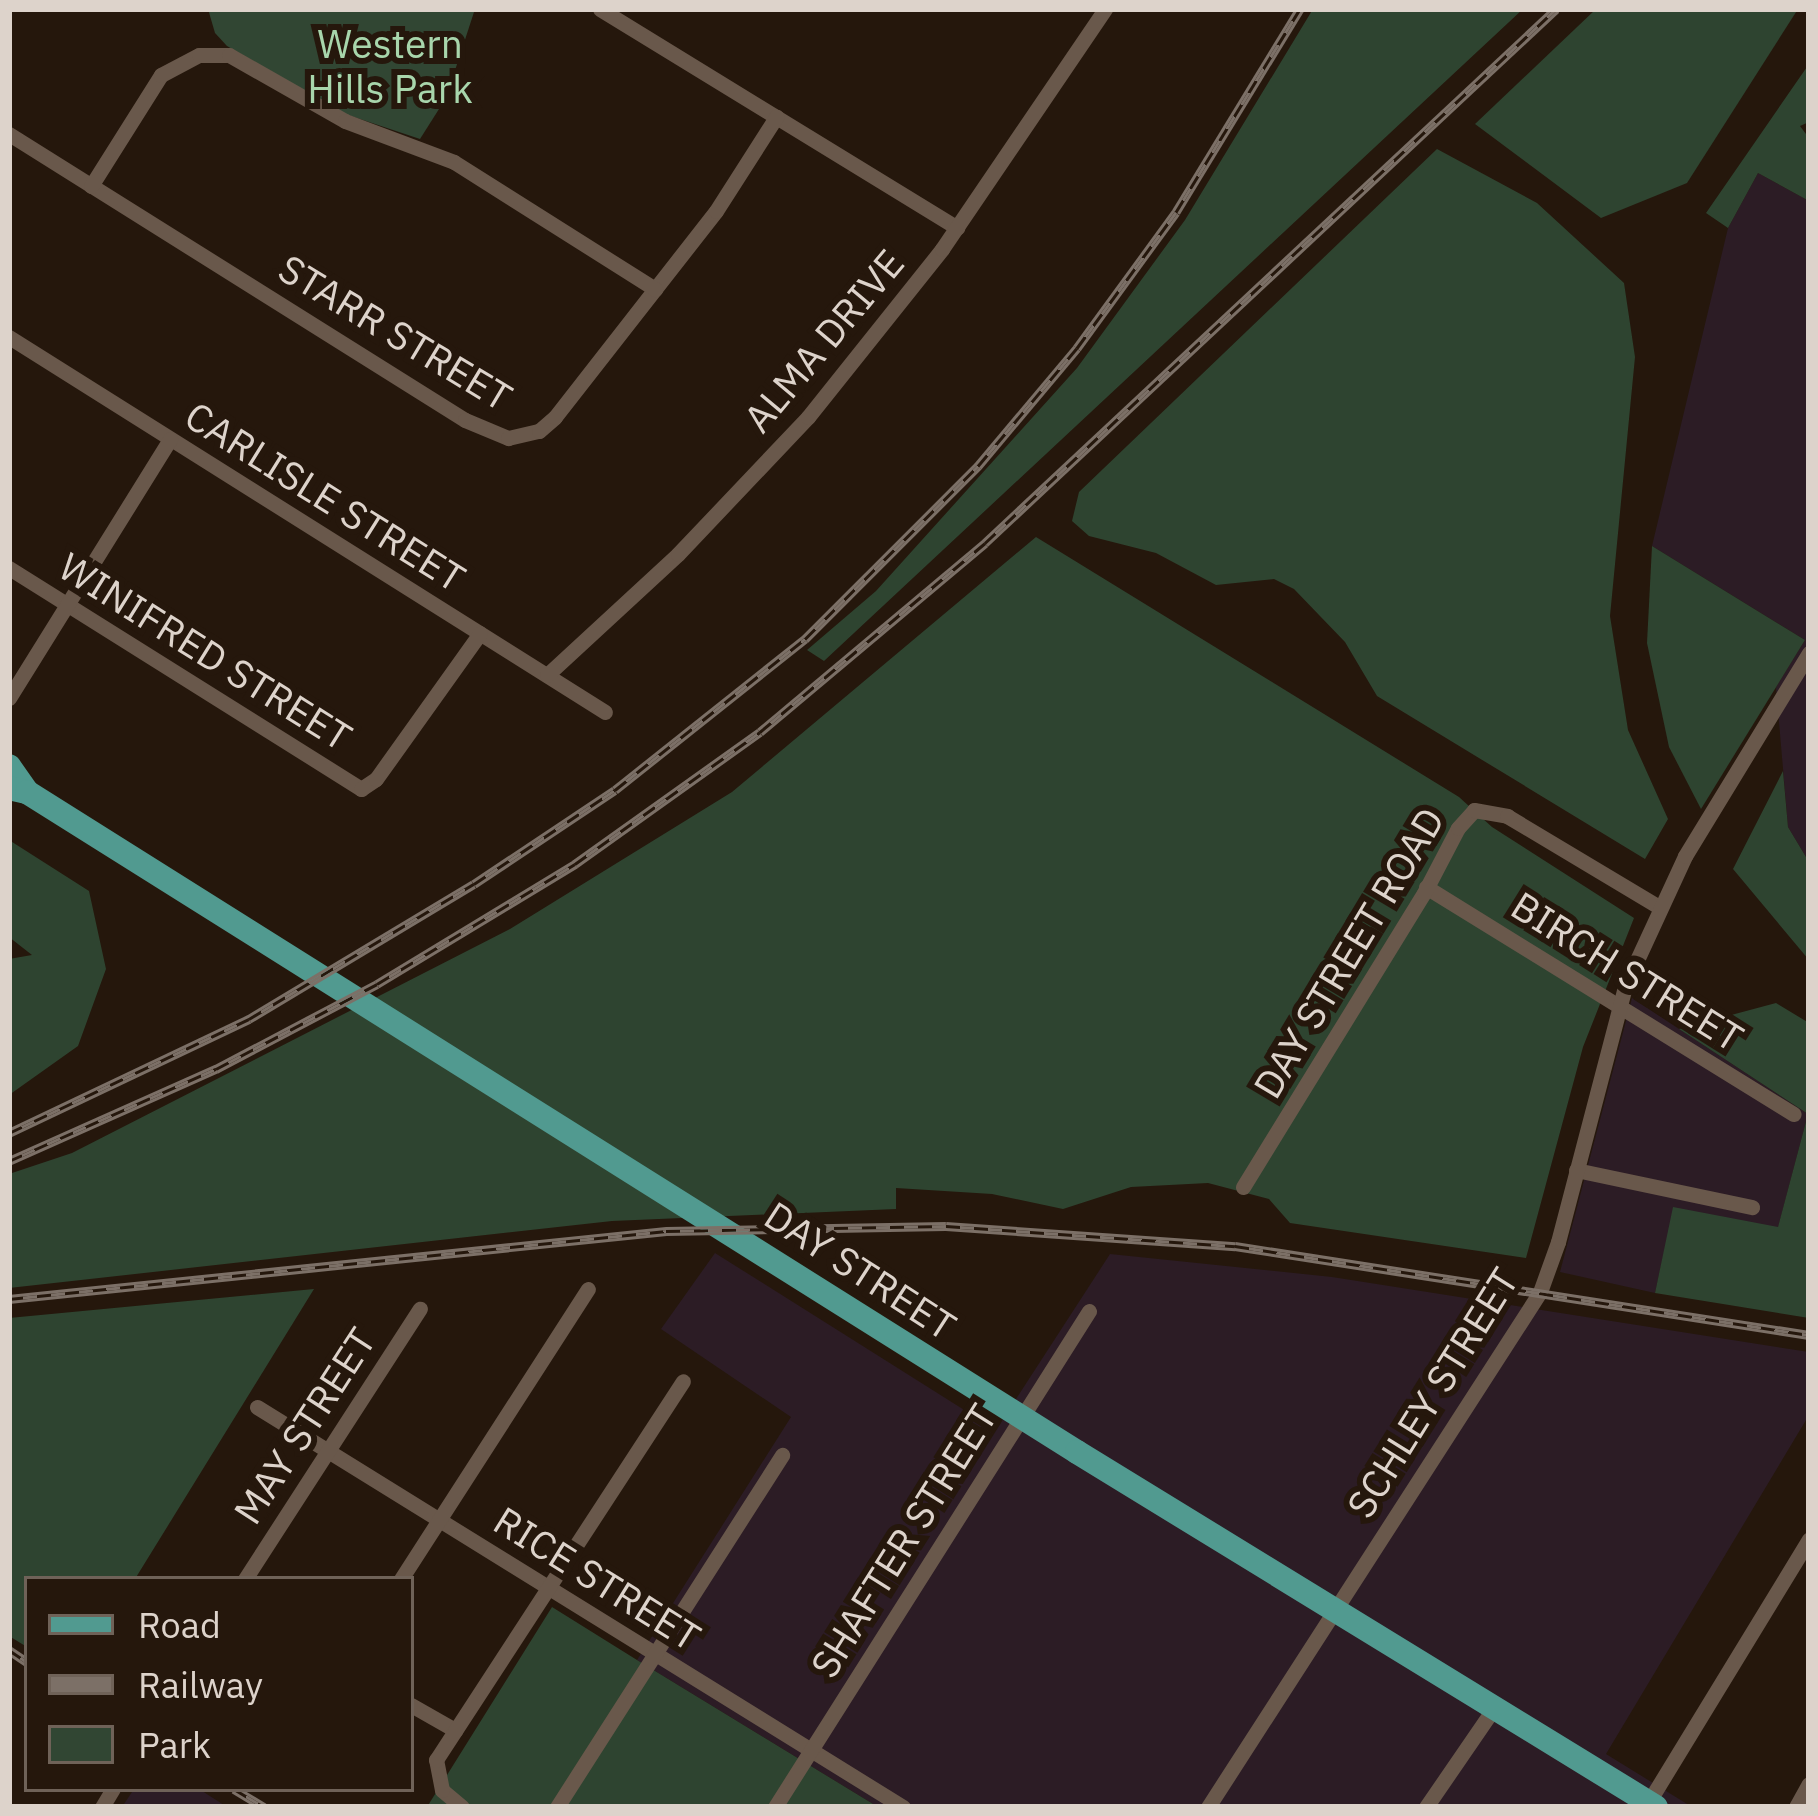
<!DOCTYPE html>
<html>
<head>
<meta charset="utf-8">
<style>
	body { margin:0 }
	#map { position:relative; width:1818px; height:1816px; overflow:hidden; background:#25170c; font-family:"IBM Plex Sans",sans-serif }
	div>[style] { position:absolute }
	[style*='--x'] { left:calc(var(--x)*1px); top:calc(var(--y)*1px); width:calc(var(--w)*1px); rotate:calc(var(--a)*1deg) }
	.industrial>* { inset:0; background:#2c1c25 }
	.green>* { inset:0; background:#314633 }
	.forest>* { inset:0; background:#2e4430 }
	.minor>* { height:15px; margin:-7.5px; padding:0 7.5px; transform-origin:7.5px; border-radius:7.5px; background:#69584b }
	.primary>* { height:24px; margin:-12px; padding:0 12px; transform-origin:12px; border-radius:12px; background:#519a90 }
	.rail>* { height:9px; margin-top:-4.5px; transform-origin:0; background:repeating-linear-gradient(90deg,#25170c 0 14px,#7c7067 0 28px); box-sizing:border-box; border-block:3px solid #7c7067 }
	span { translate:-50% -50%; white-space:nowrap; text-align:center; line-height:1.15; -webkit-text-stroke:12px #25170c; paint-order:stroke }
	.park-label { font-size:39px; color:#a8d6ac }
	.street-label { font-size:39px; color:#ddd3cb }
	.frame { position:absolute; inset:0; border:12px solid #ddd3cb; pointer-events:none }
	.legend { position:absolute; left:24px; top:1576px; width:390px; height:216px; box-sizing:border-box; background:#25170c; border:3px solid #6f6258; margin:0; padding:15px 21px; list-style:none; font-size:36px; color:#ddd3cb }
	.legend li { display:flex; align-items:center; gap:24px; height:60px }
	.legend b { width:60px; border:3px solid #6f6258 }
</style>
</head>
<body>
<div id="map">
	<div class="industrial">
		<i style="clip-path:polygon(1758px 173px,1809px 201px,1809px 862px,1788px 827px,1776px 687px,1805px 640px,1652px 546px,1728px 228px)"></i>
		<i style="clip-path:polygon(1632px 998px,1808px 1114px,1778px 1228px,1674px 1208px,1655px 1293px,1560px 1272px)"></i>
		<i style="clip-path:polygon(715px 1253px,996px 1430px,1110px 1254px,1332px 1277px,1809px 1352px,1809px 1415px,1606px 1754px,1692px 1807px,878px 1807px,637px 1660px,791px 1417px,661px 1329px)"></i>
		<i style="clip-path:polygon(134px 1789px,199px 1789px,227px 1807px,122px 1807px)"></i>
	</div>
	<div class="green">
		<i style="clip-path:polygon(208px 9px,475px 9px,446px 98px,420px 139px,345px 114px,227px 46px,215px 33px)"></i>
	</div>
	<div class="forest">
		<i style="clip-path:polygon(1313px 9px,1523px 9px,824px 661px,807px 650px,876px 591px,1077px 368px,1185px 220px)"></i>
		<i style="clip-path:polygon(1596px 9px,1798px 9px,1687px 183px,1601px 218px,1475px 124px)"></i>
		<i style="clip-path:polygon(1809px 64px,1809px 122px,1800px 126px,1809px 138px,1809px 201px,1758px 173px,1728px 228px,1706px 213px)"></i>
		<i style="clip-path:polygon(1437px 149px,1537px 203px,1624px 283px,1635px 357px,1610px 616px,1628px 730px,1668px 819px,1645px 859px,1377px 696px,1345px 642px,1294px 589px,1274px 579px,1216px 585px,1156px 553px,1089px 536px,1072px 521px,1079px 492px)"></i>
		<i style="clip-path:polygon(1036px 537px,1459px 797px,1492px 827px,1634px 918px,1583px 1047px,1526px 1258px,1290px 1223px,1269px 1199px,1208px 1183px,1131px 1187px,1063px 1209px,992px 1194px,896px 1188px,896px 1209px,612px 1221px,9px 1288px,9px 1174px,72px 1153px,510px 929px,732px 792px)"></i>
		<i style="clip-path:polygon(1652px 546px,1805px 640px,1701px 809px,1669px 747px,1647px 643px)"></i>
		<i style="clip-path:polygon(1783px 771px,1788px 827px,1809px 862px,1809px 960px,1733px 869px)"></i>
		<i style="clip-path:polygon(9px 840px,89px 891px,106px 969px,78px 1046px,9px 1095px,9px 959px,32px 955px,9px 937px)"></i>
		<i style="clip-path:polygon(1776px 1003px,1809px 1023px,1809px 1318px,1655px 1293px,1673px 1207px,1778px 1227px,1808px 1114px,1679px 1029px)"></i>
		<i style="clip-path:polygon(314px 1289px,135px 1579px,27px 1579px,27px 1647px,9px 1636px,9px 1318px)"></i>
		<i style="clip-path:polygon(552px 1607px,637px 1660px,878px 1807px,427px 1807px)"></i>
	</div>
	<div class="minor">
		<i style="--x:600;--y:9;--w:419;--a:31.5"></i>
		<i style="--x:9;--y:134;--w:538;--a:32.1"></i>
		<i style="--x:465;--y:420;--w:47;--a:22.7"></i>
		<i style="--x:508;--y:438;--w:32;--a:-13"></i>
		<i style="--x:539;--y:431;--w:21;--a:-41"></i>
		<i style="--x:555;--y:417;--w:261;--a:-52"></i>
		<i style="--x:716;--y:211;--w:112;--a:-57.4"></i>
		<i style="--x:91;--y:186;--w:131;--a:-57.8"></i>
		<i style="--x:161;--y:75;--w:43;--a:-27.8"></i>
		<i style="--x:199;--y:55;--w:30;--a:0"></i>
		<i style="--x:229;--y:55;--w:133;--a:29.6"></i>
		<i style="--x:345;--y:121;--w:116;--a:20.6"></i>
		<i style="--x:454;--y:162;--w:238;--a:32.3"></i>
		<i style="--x:9;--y:337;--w:704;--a:32.18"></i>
		<i style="--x:9;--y:568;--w:416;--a:32.1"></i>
		<i style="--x:361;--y:789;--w:18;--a:-34"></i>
		<i style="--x:376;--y:779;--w:179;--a:-54.5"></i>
		<i style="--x:547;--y:675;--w:178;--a:-42.7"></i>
		<i style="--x:678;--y:554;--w:189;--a:-46.5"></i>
		<i style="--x:808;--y:417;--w:215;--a:-51.4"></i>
		<i style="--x:942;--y:249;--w:290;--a:-55.8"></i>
		<i style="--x:9;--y:698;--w:305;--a:-58.1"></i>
		<i style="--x:1426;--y:887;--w:432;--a:31.7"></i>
		<i style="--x:1576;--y:1170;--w:180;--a:11.9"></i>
		<i style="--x:1243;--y:1187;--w:345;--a:-58.4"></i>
		<i style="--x:1424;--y:893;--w:73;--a:-62.4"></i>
		<i style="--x:1458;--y:828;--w:24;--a:-48"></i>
		<i style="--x:1474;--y:810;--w:34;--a:10"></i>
		<i style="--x:1507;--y:816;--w:177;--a:30.9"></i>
		<i style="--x:257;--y:1407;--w:760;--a:31.77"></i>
		<i style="--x:245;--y:1579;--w:322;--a:-57.1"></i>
		<i style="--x:401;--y:1579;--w:345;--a:-57.2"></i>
		<i style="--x:411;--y:1705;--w:51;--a:29.6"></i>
		<i style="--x:1648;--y:1803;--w:309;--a:-58.6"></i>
		<i style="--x:102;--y:1807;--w:21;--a:-59"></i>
		<i style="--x:462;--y:1807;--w:26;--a:-140"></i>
		<i style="--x:442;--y:1790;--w:31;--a:-101"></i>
		<i style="--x:436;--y:1760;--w:452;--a:-56.9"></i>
		<i style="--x:557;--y:1807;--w:418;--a:-57.4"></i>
		<i style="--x:775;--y:1807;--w:587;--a:-57.66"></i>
		<i style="--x:1208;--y:1807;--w:613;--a:-57.19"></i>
		<i style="--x:1540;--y:1292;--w:53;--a:-70.2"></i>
		<i style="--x:1558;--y:1242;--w:265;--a:-75.3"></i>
		<i style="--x:1625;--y:986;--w:143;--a:-65.2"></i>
		<i style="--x:1685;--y:856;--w:238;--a:-58.6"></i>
		<i style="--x:1426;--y:1807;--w:120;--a:-55.5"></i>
		<i style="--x:1796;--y:1807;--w:26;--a:-61"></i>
	</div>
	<div class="primary">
		<i style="--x:9;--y:766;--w:32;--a:55"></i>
		<i style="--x:9;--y:788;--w:18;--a:13"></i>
		<i style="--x:27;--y:792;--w:1240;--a:32.15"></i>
		<i style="--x:1077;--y:1452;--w:679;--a:31.51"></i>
	</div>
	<div class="rail">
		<i style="--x:9;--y:1133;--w:266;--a:-25.4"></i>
		<i style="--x:249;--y:1019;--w:262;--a:-31"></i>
		<i style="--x:474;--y:884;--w:169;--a:-33.7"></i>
		<i style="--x:615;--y:790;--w:243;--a:-38.5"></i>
		<i style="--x:805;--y:639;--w:245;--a:-45"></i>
		<i style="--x:978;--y:466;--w:154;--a:-50"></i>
		<i style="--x:1077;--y:348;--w:168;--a:-53.9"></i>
		<i style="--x:1176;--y:212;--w:238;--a:-58.6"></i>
		<i style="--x:9;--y:1161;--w:227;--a:-24"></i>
		<i style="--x:216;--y:1069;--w:182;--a:-27.8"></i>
		<i style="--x:377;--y:984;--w:232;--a:-31.2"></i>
		<i style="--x:575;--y:864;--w:227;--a:-35.5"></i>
		<i style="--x:760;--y:732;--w:294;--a:-40"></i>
		<i style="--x:985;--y:543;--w:782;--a:-43.08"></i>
		<i style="--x:9;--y:1299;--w:661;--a:-5.91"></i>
		<i style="--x:666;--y:1231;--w:280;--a:-1"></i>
		<i style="--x:946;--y:1226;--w:290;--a:4"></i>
		<i style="--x:1235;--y:1246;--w:581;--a:8.81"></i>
		<i style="--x:9;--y:1650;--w:22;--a:34"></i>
		<i style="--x:234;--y:1789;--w:35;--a:31"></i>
	</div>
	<div class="park-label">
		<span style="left:390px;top:67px">Western<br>Hills Park</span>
	</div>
	<div class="street-label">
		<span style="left:395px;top:333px;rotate:31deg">STARR STREET</span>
		<span style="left:824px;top:341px;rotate:-50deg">ALMA DRIVE</span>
		<span style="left:325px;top:497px;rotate:32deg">CARLISLE STREET</span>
		<span style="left:205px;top:652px;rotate:32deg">WINIFRED STREET</span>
		<span style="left:1349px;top:953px;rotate:-59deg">DAY STREET ROAD</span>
		<span style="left:1627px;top:972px;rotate:32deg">BIRCH STREET</span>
		<span style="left:860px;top:1271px;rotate:33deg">DAY STREET</span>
		<span style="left:1433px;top:1393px;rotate:-58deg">SCHLEY STREET</span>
		<span style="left:305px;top:1426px;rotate:-57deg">MAY STREET</span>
		<span style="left:904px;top:1541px;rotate:-58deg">SHAFTER STREET</span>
		<span style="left:597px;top:1579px;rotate:32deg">RICE STREET</span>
	</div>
	<div class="frame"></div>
	<ul class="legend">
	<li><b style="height:15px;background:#519a90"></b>Road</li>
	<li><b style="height:15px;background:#7c7067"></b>Railway</li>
	<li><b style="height:33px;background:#314633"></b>Park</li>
	</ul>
</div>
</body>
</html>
